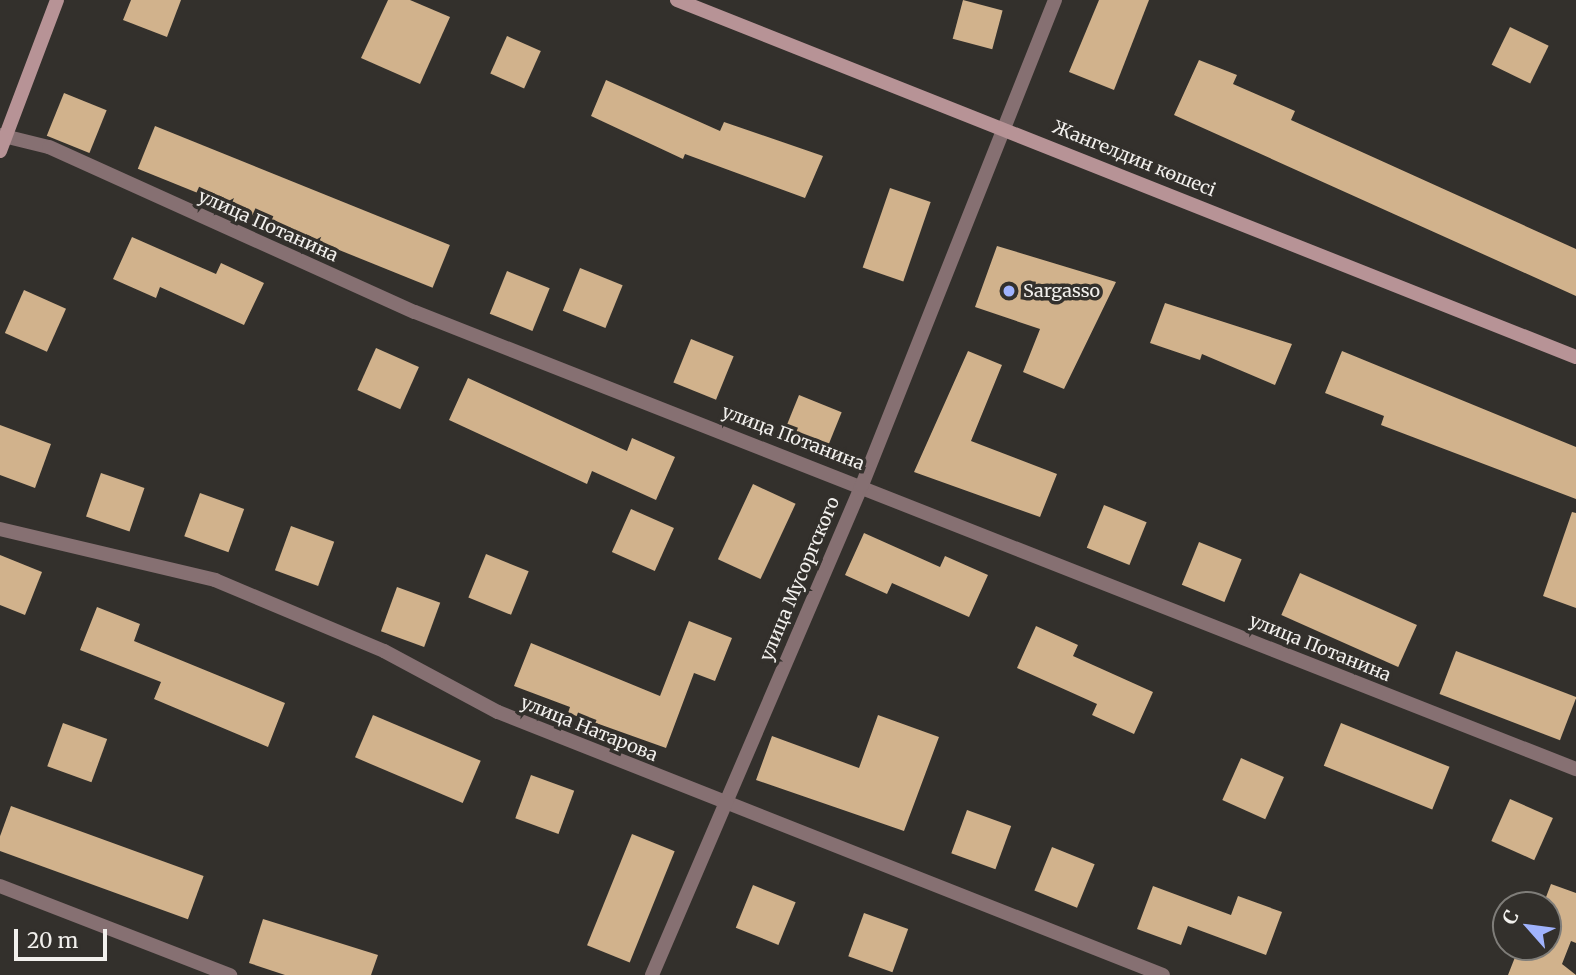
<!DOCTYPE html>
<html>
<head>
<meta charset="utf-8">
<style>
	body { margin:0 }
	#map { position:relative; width:1576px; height:975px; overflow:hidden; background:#33302c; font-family:Merriweather,serif }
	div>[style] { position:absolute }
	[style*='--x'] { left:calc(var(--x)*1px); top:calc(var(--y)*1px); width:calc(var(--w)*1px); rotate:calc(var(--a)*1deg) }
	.building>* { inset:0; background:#d1b28c; transform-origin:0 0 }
	.minor>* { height:14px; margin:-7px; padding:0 7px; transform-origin:7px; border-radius:7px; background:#867072 }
	.secondary>* { height:14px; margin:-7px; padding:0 7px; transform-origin:7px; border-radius:7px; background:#b79396 }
	.dots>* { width:19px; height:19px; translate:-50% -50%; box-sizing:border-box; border:4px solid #33302c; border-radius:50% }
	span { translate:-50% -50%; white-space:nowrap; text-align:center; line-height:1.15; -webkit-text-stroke:7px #33302c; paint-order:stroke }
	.street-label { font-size:18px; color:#f2f0ed }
	.poi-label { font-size:18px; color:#f2f0ed }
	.left { translate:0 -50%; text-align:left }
	.north { position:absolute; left:1492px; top:891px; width:70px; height:70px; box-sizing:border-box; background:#33302c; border:2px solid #7f7d79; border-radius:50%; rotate:298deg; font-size:19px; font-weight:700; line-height:28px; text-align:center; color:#f2f0ed }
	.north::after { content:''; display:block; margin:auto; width:24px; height:32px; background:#a0b3fd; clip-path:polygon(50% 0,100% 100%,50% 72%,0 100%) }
	.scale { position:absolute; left:14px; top:929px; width:93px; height:32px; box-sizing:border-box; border:4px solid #f2f0ed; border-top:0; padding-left:9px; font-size:21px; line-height:24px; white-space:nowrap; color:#f2f0ed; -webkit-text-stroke:5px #33302c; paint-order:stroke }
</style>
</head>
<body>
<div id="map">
	<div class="building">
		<i style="clip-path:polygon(131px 0,181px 0,167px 37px,123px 20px)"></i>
		<i style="clip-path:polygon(388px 0,410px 0,450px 17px,420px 84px,361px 58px)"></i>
		<i style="left:963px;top:0;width:41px;height:40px;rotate:15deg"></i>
		<i style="clip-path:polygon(1099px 0,1149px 0,1114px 90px,1069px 72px)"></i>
		<i style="left:1510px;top:27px;width:43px;height:42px;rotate:26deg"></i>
		<i style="left:507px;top:36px;width:37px;height:41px;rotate:24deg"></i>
		<i style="clip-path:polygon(1199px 60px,1237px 75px,1233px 84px,1295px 111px,1291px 120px,1576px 249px,1576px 296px,1174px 115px)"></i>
		<i style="clip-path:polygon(606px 80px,720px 131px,724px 122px,823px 156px,805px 198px,685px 154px,683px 159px,591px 116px)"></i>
		<i style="left:64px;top:93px;width:46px;height:46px;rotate:22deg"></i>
		<i style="left:155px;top:126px;width:318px;height:46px;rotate:22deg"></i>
		<i style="left:890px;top:188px;width:43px;height:84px;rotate:19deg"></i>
		<i style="clip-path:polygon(132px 237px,216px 274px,221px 263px,264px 283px,244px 325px,160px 287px,156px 298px,113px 279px)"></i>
		<i style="clip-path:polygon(997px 246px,1116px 282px,1064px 389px,1023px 372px,1040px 329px,975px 307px)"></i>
		<i style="left:580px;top:268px;width:46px;height:46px;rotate:22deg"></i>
		<i style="left:507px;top:271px;width:46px;height:46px;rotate:22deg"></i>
		<i style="left:24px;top:290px;width:46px;height:47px;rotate:24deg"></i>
		<i style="clip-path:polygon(1165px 303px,1292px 344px,1275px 385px,1202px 354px,1200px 360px,1150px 343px)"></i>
		<i style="left:691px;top:339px;width:46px;height:47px;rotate:22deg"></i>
		<i style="left:376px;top:348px;width:47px;height:46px;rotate:24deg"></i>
		<i style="clip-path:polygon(968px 351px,1002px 365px,971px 441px,1057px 474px,1040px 517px,914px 472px)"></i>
		<i style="clip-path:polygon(1342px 351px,1576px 447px,1576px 499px,1381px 425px,1384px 416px,1325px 393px)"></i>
		<i style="clip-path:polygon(468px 378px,627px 451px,632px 438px,675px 457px,656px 500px,592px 471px,587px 484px,449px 420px)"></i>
		<i style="left:799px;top:395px;width:46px;height:47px;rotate:22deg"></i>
		<i style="clip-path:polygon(0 425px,51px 444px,35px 488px,0 475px)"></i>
		<i style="left:101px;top:473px;width:46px;height:46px;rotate:19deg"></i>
		<i style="left:753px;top:484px;width:47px;height:83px;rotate:25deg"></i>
		<i style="left:200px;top:493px;width:47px;height:46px;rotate:20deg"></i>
		<i style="left:1104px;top:505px;width:46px;height:46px;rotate:22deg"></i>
		<i style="left:631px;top:509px;width:47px;height:47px;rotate:24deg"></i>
		<i style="clip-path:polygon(1572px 512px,1576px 513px,1576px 608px,1543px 596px)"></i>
		<i style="left:291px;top:526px;width:46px;height:47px;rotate:20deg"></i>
		<i style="clip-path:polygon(864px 533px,940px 567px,945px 556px,988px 575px,969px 617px,892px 583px,887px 594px,845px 575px)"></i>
		<i style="left:1199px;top:542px;width:46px;height:46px;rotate:22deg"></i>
		<i style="left:486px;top:554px;width:46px;height:47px;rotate:22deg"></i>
		<i style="clip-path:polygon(0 555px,42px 572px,25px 615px,0 605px)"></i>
		<i style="left:1300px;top:573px;width:128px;height:46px;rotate:24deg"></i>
		<i style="left:397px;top:587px;width:46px;height:47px;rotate:20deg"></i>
		<i style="clip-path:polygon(97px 607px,140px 624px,134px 641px,285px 703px,268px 747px,154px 699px,161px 682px,80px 650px)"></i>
		<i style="clip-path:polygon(689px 621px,732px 638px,715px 681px,694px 673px,666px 748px,568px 713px,570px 707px,514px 686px,531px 643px,660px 696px)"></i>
		<i style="clip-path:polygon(1036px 626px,1078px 645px,1073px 656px,1153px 692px,1134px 734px,1092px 715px,1097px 704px,1017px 668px)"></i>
		<i style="left:1456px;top:651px;width:129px;height:46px;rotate:21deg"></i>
		<i style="left:373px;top:715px;width:117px;height:46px;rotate:23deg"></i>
		<i style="clip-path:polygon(878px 715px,939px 737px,904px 831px,756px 780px,772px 736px,859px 768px)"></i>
		<i style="left:63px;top:723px;width:47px;height:46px;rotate:20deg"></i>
		<i style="left:1341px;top:723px;width:117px;height:46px;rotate:22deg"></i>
		<i style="left:1241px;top:758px;width:47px;height:46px;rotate:24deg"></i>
		<i style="left:531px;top:775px;width:46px;height:46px;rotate:20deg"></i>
		<i style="left:1510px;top:799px;width:47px;height:46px;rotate:24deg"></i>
		<i style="left:11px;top:806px;width:205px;height:46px;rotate:20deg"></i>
		<i style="left:967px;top:810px;width:47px;height:46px;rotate:20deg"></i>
		<i style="left:632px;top:834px;width:46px;height:120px;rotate:22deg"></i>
		<i style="left:1052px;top:847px;width:46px;height:47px;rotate:22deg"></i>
		<i style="clip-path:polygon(1551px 884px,1576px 893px,1576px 943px,1571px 941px,1562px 964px,1576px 975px,1508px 975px,1519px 947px,1548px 947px,1548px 905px,1543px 905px)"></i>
		<i style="left:753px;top:885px;width:46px;height:46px;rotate:22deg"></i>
		<i style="clip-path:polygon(1153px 886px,1231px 915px,1238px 896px,1282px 912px,1266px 955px,1188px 926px,1181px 945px,1137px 929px)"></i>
		<i style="left:864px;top:913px;width:47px;height:46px;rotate:20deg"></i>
		<i style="clip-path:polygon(263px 919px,378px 955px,371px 975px,285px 975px,249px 963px)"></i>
	</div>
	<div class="minor">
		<i style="--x:0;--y:135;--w:50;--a:13.8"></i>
		<i style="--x:49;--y:147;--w:401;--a:24.3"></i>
		<i style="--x:415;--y:312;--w:1248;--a:21.49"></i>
		<i style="--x:0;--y:529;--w:221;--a:13.3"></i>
		<i style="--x:215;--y:580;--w:183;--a:22.8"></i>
		<i style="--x:384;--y:651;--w:129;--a:28.2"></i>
		<i style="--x:498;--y:712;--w:715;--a:21.58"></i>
		<i style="--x:0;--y:886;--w:247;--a:21.2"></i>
		<i style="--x:652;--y:975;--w:533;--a:-66.8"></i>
		<i style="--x:862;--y:485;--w:522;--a:-68.3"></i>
	</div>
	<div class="secondary">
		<i style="--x:677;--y:0;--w:967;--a:21.66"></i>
		<i style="--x:0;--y:151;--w:161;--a:-69.3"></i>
	</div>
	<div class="dots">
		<i style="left:1009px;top:291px;background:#a0b3fd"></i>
	</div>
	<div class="street-label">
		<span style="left:1134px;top:159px;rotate:22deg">Жангелдин көшесі</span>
		<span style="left:268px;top:226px;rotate:24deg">улица Потанина</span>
		<span style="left:793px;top:438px;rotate:21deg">улица Потанина</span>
		<span style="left:800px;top:579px;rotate:-67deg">улица Мусоргского</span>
		<span style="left:1320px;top:648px;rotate:22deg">улица Потанина</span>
		<span style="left:589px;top:729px;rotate:22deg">улица Натарова</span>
	</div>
	<div class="poi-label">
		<span class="left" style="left:1023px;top:291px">Sargasso</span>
	</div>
	<div class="north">С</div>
	<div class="scale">20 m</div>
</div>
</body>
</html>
